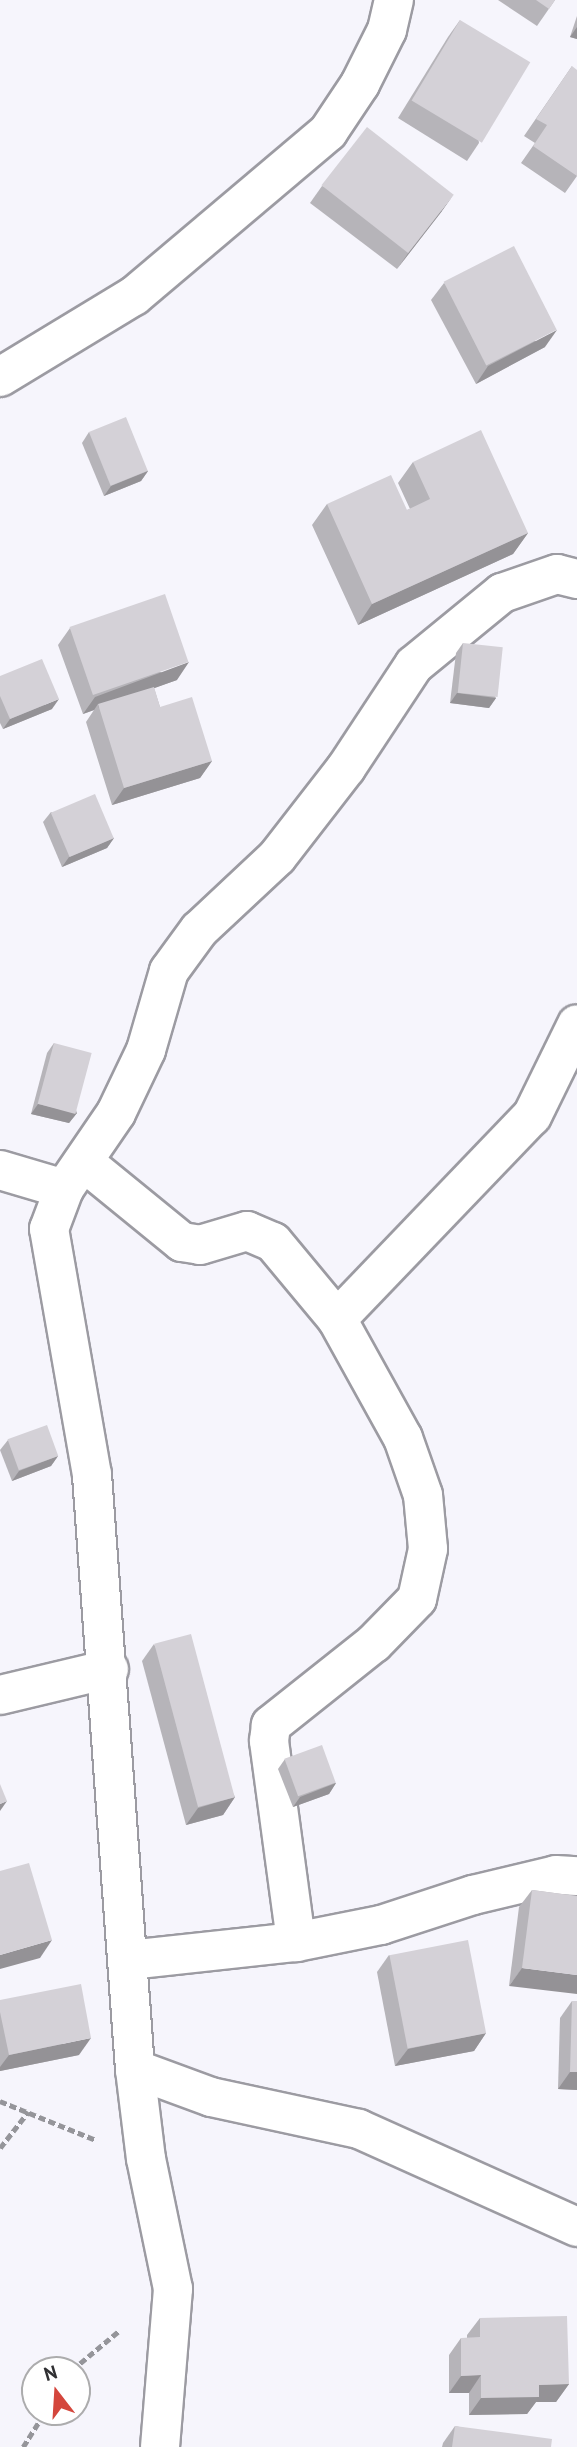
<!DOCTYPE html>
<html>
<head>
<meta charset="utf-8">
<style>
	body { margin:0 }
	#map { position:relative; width:577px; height:2447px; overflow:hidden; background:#f6f5fc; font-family:"PT Sans",sans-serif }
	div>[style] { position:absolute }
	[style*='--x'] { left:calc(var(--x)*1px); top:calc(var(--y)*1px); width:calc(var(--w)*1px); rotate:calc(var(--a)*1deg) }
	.path>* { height:4.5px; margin-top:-2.25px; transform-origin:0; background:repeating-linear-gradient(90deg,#95959a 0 7px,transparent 0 10.5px) }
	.roads { filter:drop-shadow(2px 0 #9c9ba2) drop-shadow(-2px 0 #9c9ba2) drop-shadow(0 2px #9c9ba2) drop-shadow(0 -2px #9c9ba2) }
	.minor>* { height:38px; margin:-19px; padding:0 19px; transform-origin:19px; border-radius:19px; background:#fff }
	.wall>* { inset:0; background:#b6b4b9 }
	.shaded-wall>* { inset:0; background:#949296 }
	.building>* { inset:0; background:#d4d1d7; transform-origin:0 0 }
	span { translate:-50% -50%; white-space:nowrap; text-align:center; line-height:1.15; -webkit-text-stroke:7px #fff; paint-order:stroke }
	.north { position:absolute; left:21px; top:2356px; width:70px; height:70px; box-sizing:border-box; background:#fff; border:2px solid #acacad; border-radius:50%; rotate:343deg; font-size:19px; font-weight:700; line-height:28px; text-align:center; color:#303033 }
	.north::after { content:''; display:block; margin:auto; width:24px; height:32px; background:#d4463c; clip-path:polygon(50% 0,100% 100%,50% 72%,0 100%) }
</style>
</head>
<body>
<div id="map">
	<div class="path">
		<i style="--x:0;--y:2101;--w:104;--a:22.1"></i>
		<i style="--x:0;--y:2148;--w:46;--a:-52.1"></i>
		<i style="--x:72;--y:2370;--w:62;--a:-39.8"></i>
		<i style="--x:23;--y:2447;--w:41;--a:-57.8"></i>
	</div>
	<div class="roads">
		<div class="minor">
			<i style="--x:0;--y:377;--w:157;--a:-31.2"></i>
			<i style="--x:134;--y:296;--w:254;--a:-40.2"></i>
			<i style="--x:328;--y:132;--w:58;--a:-56.3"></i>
			<i style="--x:360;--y:84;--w:60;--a:-63.4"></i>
			<i style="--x:387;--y:30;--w:31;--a:-77"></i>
			<i style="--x:85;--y:1163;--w:125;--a:39.2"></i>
			<i style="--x:182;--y:1242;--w:18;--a:9"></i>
			<i style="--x:200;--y:1245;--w:49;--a:-16.6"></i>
			<i style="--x:247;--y:1231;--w:28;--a:23"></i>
			<i style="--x:273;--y:1242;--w:100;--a:50.3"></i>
			<i style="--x:337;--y:1319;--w:136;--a:61"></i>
			<i style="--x:403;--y:1438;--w:60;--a:70.7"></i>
			<i style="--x:423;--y:1495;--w:54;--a:84.7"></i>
			<i style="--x:428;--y:1549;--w:51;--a:102.4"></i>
			<i style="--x:417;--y:1599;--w:62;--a:134.3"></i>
			<i style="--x:374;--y:1643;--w:132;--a:141.5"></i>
			<i style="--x:271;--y:1725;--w:16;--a:97"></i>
			<i style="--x:269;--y:1741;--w:203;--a:82.3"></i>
			<i style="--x:0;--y:1170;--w:67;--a:16.5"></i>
			<i style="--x:337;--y:1319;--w:281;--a:-46.2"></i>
			<i style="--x:532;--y:1116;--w:102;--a:-63.9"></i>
			<i style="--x:0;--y:1695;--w:112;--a:-13.4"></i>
			<i style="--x:129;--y:1960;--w:168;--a:-6.2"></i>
			<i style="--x:296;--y:1942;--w:87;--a:-11.3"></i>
			<i style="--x:381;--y:1925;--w:97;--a:-18.1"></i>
			<i style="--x:473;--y:1895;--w:85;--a:-13.5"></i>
			<i style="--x:556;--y:1875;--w:21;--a:3"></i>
			<i style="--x:135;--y:2069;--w:81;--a:20.2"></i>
			<i style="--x:211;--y:2097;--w:151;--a:12.2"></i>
			<i style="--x:359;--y:2129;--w:239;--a:24.2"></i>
			<i style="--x:160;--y:2447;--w:159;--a:-85.3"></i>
			<i style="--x:173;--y:2289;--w:133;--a:-101.7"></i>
			<i style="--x:146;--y:2159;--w:91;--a:-97"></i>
			<i style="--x:135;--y:2069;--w:596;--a:-94.14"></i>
			<i style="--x:92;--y:1475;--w:250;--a:-99.9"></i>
			<i style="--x:49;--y:1229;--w:43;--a:-69.4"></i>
			<i style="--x:64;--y:1189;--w:92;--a:-55.6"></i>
			<i style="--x:116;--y:1113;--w:70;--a:-64.5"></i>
			<i style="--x:146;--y:1050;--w:82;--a:-73.8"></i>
			<i style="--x:169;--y:971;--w:51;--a:-53.8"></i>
			<i style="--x:199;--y:930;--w:107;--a:-43.1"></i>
			<i style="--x:277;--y:857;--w:113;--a:-52.2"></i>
			<i style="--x:346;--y:768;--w:123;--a:-56.6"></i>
			<i style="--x:414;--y:665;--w:114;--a:-39.3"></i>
			<i style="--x:502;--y:593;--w:58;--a:-19.1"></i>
			<i style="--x:557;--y:574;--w:21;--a:14"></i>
		</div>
	</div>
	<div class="wall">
		<i style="clip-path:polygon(498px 0,555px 0,537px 26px)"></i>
		<i style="clip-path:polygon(577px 16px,577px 39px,570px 37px)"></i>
		<i style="clip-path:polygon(460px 20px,479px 143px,467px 161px,398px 118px,448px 37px)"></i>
		<i style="clip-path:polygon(572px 66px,577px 176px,565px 193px,521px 163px,535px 143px,524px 136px)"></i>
		<i style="clip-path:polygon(322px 186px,442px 211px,397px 269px,310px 203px)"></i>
		<i style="clip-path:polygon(444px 283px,545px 347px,476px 384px,431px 300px)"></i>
		<i style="clip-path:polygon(89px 432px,148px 471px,141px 481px,104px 496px,82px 443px)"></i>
		<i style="clip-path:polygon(413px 462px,528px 533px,513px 554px,358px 625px,312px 525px,327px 504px,407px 510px,410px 509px,398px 483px)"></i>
		<i style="clip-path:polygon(70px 628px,177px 680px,154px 688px,160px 707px,212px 761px,200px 778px,112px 805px,86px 722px,94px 710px,83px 714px,58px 645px)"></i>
		<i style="clip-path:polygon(463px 643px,496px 698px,489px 708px,450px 703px,456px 653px)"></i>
		<i style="clip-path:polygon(0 676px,52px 709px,3px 729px,0 723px)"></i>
		<i style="clip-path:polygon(51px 812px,114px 838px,107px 848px,62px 867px,43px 822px)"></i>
		<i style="clip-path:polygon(54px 1043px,77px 1113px,69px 1123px,31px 1114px,47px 1053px)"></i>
		<i style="clip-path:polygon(8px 1440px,58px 1456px,51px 1466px,12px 1481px,0 1450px)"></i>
		<i style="clip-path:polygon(154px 1644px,235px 1797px,223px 1815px,186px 1825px,142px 1661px)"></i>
		<i style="clip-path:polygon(285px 1759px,336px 1783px,329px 1794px,293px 1807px,278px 1769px)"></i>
		<i style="clip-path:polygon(532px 1890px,577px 1896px,509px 1986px,519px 1907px)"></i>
		<i style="clip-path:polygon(389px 1955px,486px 2033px,474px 2051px,395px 2066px,377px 1972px)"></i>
		<i style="clip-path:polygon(0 2000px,79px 2055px,0 2071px)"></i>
		<i style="clip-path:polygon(572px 2001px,577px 2090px,558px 2089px,560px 2018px)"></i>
		<i style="clip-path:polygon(480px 2318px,569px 2384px,556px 2402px,536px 2402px,527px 2414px,469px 2415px,469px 2393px,449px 2393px,449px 2355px,461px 2338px,467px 2338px,467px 2335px)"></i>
		<i style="clip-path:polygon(455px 2426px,551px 2447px,442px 2447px,443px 2443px)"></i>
	</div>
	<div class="shaded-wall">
		<i style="clip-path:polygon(577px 27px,577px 39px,570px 37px)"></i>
		<i style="clip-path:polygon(454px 194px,442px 211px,397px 269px,409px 252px)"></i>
		<i style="clip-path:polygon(557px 330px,545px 347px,476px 384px,488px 366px)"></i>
		<i style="clip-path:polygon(148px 471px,141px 481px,104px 496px,111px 486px)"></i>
		<i style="clip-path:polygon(528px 533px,513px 554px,358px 625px,372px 604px)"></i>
		<i style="clip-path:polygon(189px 662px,177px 680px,99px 708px,98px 704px,94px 710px,83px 714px,95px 697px)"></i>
		<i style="clip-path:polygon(457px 693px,496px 698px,489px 708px,450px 703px)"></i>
		<i style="clip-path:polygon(59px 699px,52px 709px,3px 729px,10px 719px)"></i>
		<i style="clip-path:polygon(212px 761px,200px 778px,112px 805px,124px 788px)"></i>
		<i style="clip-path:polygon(114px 838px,107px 848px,62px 867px,69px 857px)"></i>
		<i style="clip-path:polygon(38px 1104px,77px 1113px,69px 1123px,31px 1114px)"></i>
		<i style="clip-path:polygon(58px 1456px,51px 1466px,12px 1481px,19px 1471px)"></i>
		<i style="clip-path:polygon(336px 1783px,329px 1794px,293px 1807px,300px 1797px)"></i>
		<i style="clip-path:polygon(235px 1797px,223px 1815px,186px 1825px,198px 1808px)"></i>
		<i style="clip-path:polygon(7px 1801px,0 1811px,0 1804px)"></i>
		<i style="clip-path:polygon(52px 1940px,40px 1958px,0 1969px,0 1955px)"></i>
		<i style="clip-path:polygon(522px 1968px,577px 1975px,577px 1994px,509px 1986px)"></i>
		<i style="clip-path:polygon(486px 2033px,474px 2051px,395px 2066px,408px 2049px)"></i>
		<i style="clip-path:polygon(91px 2038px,79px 2055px,0 2071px,0 2067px,9px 2055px)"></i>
		<i style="clip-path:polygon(570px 2072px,577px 2072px,577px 2090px,558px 2089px)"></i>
		<i style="clip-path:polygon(481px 2375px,469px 2393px,449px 2393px,461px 2376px)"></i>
		<i style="clip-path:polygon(569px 2384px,556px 2402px,536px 2402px,527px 2414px,469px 2415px,481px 2398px,539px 2385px)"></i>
	</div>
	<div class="building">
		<i style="clip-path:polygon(536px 0,555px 0,549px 9px)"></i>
		<i style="left:460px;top:20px;width:82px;height:94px;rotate:31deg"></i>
		<i style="clip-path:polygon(572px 66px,577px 70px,577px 176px,533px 146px,547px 125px,536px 119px)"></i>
		<i style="left:367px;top:127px;width:110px;height:74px;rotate:38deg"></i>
		<i style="left:514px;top:246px;width:94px;height:79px;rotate:63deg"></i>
		<i style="left:126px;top:417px;width:58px;height:40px;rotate:68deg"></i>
		<i style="clip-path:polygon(481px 430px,528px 533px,372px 604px,327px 504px,391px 475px,407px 510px,430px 499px,413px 462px)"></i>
		<i style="left:165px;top:594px;width:72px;height:101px;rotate:71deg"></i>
		<i style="left:463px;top:643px;width:40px;height:50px;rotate:6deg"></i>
		<i style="clip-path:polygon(42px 659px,59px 699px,10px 719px,0 696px,0 676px)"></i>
		<i style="clip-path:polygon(154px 687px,160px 707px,192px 697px,212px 761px,124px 788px,98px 704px)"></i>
		<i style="left:95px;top:794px;width:48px;height:48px;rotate:67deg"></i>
		<i style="left:54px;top:1043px;width:39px;height:63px;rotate:15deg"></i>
		<i style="left:47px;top:1425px;width:33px;height:42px;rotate:70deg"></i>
		<i style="left:191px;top:1634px;width:169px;height:38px;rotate:75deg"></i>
		<i style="left:322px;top:1745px;width:40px;height:40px;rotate:70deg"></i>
		<i style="clip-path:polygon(0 1784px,7px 1801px,0 1804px)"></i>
		<i style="clip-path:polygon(29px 1863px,52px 1940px,0 1955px,0 1871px)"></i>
		<i style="clip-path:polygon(532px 1890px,577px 1896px,577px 1975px,522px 1968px)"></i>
		<i style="left:468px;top:1940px;width:95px;height:80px;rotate:79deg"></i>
		<i style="clip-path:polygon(81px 1984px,91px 2038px,9px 2055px,0 2012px,0 2000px)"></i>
		<i style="clip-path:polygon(572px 2001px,577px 2001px,577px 2072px,570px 2072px)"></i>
		<i style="clip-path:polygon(567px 2316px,569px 2384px,539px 2385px,539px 2397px,481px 2398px,481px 2375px,461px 2376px,461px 2338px,480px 2337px,480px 2318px)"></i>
		<i style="clip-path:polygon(455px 2426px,552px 2439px,551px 2447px,452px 2447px)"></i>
	</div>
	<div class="north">N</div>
</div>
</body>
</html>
